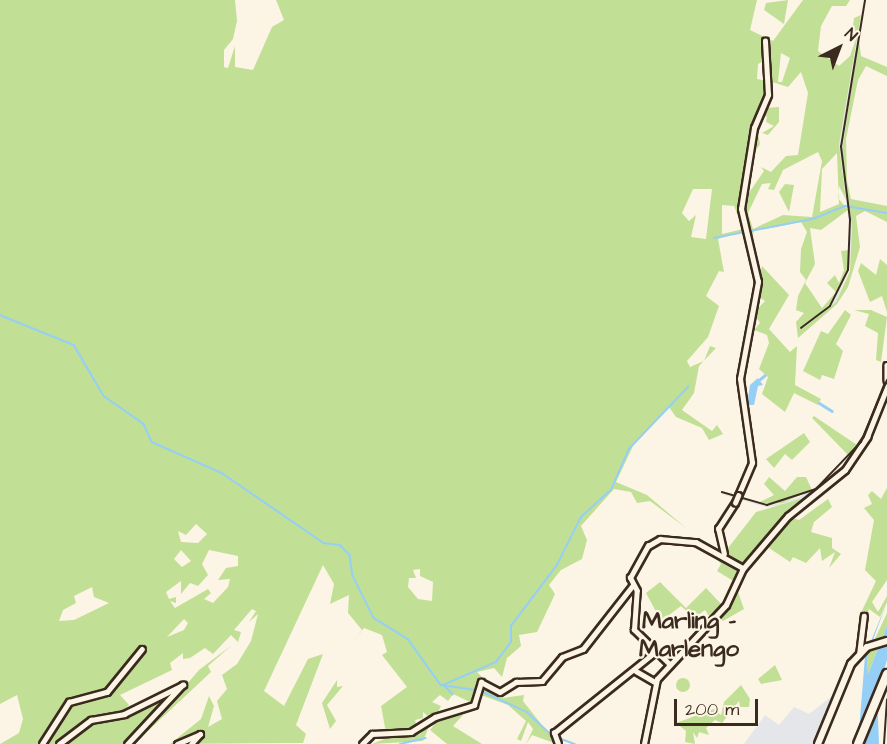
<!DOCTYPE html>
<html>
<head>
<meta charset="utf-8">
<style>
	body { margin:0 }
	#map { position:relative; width:887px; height:744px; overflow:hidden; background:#fcf5e5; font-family:"Architects Daughter",sans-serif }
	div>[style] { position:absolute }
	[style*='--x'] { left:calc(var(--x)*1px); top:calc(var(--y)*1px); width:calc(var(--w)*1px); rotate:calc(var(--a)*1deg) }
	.built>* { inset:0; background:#e5e6e9 }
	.green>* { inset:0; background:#c2df96 }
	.round { border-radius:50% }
	.water>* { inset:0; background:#95cff5 }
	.stream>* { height:1.5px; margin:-0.75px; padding:0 0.75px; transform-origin:0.75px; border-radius:0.75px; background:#95cff5 }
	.canal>* { height:3px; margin:-1.5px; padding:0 1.5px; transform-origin:1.5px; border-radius:1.5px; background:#95cff5 }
	.roads { filter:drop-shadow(2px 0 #3b2a1e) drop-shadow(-2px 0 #3b2a1e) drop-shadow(0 2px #3b2a1e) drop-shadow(0 -2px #3b2a1e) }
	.minor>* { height:4.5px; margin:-2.25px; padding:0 2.25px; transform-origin:2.25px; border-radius:2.25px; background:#fcf5e5 }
	.major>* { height:6px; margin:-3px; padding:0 3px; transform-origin:3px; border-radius:3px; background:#fcf5e5 }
	.highway>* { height:8px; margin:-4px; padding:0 4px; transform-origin:4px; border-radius:4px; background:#fcf5e5 }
	.rail>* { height:1.5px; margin:-0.75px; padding:0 0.75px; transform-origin:0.75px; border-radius:0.75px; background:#3b2a1e }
	.bridges { filter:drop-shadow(2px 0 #3b2a1e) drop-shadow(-2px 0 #3b2a1e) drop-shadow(0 2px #3b2a1e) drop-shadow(0 -2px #3b2a1e) }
	.minor-bridge>* { height:4.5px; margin:-2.25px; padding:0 2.25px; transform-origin:2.25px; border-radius:2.25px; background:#fcf5e5 }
	span { translate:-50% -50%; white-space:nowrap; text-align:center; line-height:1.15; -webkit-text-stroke:4.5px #fcf5e5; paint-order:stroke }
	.quarter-label { font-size:24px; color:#3b2a1e; font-weight:700 }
	.north { position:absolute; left:809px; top:18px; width:60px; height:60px; -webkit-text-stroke:4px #fcf5e5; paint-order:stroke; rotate:42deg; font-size:16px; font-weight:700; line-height:24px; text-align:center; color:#3b2a1e }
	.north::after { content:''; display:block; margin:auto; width:21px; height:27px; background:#3b2a1e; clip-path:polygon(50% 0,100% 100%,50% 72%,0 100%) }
	.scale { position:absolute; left:674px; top:699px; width:84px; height:27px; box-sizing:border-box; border:3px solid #3b2a1e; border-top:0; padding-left:8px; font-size:18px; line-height:21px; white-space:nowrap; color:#3b2a1e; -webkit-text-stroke:4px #fcf5e5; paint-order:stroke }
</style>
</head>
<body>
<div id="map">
	<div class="built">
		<i style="clip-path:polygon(864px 0,842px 150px,852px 227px,850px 266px,836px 302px,801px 330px,828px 307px,848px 268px,850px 231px,839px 145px)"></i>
		<i style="clip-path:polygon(887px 378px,866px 437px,820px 489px,789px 505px,766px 507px,721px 494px,772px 504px,798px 498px,821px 484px,862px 437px)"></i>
		<i style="clip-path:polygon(836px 693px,818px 744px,744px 744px,765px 715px,779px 725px,794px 707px,809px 714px)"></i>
	</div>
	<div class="green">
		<i style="clip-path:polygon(evenodd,0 0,235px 0,237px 21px,233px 39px,224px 50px,224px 67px,228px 68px,235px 46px,235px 67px,253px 70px,272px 27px,284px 20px,276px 0,757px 0,750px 30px,773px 41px,803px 0,850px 0,846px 6px,832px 6px,821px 26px,818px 51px,839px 66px,850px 56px,857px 36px,852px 33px,854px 18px,861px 15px,839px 145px,846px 200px,839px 186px,838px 198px,848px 210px,821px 230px,810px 228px,815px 264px,805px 283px,822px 308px,836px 292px,827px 283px,835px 275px,839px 283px,844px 270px,841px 251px,849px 250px,848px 268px,833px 301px,801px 330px,836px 302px,850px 271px,852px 227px,842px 150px,859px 39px,861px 56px,887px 67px,887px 76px,866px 66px,858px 80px,846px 139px,847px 181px,851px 199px,887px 206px,887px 222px,865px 211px,856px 216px,860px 247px,848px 287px,837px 304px,798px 338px,796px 322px,804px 313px,796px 310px,798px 296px,806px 280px,800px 272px,801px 249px,807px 232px,801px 222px,754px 231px,751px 240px,744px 231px,718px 239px,724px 272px,719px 271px,706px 296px,719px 306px,708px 337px,687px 361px,690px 367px,704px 361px,710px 346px,716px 348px,699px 366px,694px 393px,682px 410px,712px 431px,717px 425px,723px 434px,709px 440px,702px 428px,676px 417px,669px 407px,633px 446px,616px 482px,647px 495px,686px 528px,650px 501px,637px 503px,631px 492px,614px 489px,581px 526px,587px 540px,582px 559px,561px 570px,549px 585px,555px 594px,537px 632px,519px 635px,521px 646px,507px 658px,502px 677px,494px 668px,477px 672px,503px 698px,524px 695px,523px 701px,557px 744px,532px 735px,526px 744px,533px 729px,528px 722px,521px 741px,517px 739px,526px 721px,508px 705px,481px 695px,453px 726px,482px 744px,447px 744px,430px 730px,441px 716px,460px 712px,470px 702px,453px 694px,448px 701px,440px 695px,432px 702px,441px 706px,438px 712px,430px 718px,423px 712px,423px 718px,415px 720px,419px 735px,430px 724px,423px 741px,372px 744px,387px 738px,381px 706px,407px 687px,382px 655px,387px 652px,382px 635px,364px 628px,353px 642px,362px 630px,348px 613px,349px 595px,330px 604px,334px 584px,323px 565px,264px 691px,284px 706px,308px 659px,323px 654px,296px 725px,306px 734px,303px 743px,170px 744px,201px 719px,209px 696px,214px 706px,208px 727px,222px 719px,217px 701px,227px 689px,222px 675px,237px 664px,251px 641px,258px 614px,249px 622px,256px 611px,252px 609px,234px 630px,241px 632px,238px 642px,231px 635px,213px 654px,205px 648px,190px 658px,183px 659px,183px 653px,170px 663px,172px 670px,120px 695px,129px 705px,121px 713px,179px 687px,174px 699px,199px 670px,232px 645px,208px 666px,211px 672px,134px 744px,0 744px,19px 733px,23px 719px,17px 695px,0 704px,0 0,781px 53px,790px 58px,782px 82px,778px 82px,781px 53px,0 0,764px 61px,769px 71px,769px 81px,757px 79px,758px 64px,764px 61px,0 0,801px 72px,808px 93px,798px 155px,786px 156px,771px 172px,761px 167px,764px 171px,744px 200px,746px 153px,751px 158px,760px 144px,757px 129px,762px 118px,767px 116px,766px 122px,774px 126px,762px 133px,768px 135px,779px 122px,779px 107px,766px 108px,769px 81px,788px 87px,801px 72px,0 0,818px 152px,822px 161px,812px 217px,783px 215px,753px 229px,748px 213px,762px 184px,771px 183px,768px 189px,774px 190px,783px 170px,818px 152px,0 0,837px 153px,839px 204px,820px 212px,822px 169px,837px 153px,0 0,693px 189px,712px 189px,706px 239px,691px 237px,696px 215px,689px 221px,682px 213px,693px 189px,0 0,722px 205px,734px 206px,743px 229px,722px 234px,722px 205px,0 0,196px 524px,207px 534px,198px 543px,181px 542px,178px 531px,186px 535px,196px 524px,0 0,181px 550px,191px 561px,182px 567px,174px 559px,181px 550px,0 0,209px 550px,238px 556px,238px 566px,226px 568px,218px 580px,230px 579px,228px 587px,213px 603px,204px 599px,211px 593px,208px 589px,175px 608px,170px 601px,176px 603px,176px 597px,169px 599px,166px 592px,181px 581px,181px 594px,190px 583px,198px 586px,208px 575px,202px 564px,209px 550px,0 0,420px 569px,420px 576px,433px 582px,432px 601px,418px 599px,408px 587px,409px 578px,416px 578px,413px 570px,420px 569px,0 0,92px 587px,94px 597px,109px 603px,74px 620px,59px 621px,63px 610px,76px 603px,74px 596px,92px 587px,0 0,184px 619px,188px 623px,184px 630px,167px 637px,184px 619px)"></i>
		<i style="clip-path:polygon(788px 0,784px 24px,764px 10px,766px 3px)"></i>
		<i style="clip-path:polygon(785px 184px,794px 185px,789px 212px,779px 192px)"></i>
		<i style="clip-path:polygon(880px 259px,887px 265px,887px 312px,882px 296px,870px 302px,858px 271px,861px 263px,876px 275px)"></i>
		<i style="clip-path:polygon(762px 266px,789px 295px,769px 329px,790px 352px,797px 346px,795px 385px,821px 399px,818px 405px,794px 393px,785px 412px,762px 394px,768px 377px,759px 369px,769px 343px,767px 335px,754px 330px,760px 323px,754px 313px,765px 301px,756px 295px)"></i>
		<i style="clip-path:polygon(845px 310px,851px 315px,836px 344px,843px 351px,834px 379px,822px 375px,820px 380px,803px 371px,821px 331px,828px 334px)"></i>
		<i style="clip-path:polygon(854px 310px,871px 310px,887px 317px,881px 362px,876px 360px,878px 333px,865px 326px,869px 314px)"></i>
		<i style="clip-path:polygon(814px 416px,857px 445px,849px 456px,812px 418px)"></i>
		<i style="clip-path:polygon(804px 433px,810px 442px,792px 460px,785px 454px,774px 468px,766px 459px)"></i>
		<i style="clip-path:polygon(769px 477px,785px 491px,797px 477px,806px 477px,812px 490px,782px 503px,758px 503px,774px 495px,764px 484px)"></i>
		<i style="clip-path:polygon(887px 488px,887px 580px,872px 602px,878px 612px,887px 596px,887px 602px,880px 617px,869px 609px,866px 617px,860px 615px,876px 581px,865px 570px,874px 520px,864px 508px,872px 504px,868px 495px,872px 491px,881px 499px)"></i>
		<i style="clip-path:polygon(807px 497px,739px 568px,735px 582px,717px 571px,721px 564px,714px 555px,725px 552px,756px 512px)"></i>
		<i style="clip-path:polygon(828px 499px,832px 507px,814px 522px,811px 532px,832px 538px,832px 548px,841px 554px,829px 568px,835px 552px,822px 561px,820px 548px,806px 563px,793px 557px,790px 562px,766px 546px,789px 517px,799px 520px)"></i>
		<i style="clip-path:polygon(660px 582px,686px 608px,706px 588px,723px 606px,711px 619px,705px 610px,694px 618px,681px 606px,661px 621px,646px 593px)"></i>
		<i style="clip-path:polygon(738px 592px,744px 609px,723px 621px,719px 617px)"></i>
		<i style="clip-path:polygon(887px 613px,887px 626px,868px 674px,867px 656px)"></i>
		<i style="clip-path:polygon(775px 665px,782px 680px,761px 684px,758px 679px)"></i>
		<i class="round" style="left:676px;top:678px;width:14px;height:14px"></i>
		<i style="clip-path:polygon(337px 680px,337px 687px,343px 686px,327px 705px,336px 721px,330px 729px,322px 703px)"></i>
		<i style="clip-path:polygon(741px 685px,750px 699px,749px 707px,740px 707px,739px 701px,722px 723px,715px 720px,706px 728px,709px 735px,699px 732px,697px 738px,693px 732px,695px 744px,685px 742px,686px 731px,676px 723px,714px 709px,721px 715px,724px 702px)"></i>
	</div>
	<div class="water">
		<i style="clip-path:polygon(758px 378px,763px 385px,758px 386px,754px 405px,747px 405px,750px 385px)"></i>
		<i style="clip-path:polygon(887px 602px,867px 656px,868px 674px,887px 626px,887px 660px,877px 694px,879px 744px,858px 744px,865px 656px)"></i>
	</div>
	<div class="stream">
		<i style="--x:714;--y:238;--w:101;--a:-10.9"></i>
		<i style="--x:813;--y:219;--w:35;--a:-22"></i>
		<i style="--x:845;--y:206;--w:43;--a:9.5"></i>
		<i style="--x:0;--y:315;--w:80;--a:22.1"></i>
		<i style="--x:74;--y:345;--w:59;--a:59.5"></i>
		<i style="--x:104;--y:396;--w:49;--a:35"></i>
		<i style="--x:144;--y:424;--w:20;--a:66"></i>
		<i style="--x:152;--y:442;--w:77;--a:23.9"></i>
		<i style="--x:222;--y:473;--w:124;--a:34.5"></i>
		<i style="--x:324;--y:543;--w:16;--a:7"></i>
		<i style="--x:340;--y:545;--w:14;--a:45"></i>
		<i style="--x:350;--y:555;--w:21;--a:82"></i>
		<i style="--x:353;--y:576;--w:47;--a:63.4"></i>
		<i style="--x:374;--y:618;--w:40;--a:32"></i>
		<i style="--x:408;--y:639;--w:57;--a:54.3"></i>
		<i style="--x:441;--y:685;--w:35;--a:8"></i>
		<i style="--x:481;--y:691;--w:51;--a:24.5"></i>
		<i style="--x:527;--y:712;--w:37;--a:43"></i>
		<i style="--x:453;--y:695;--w:14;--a:-135"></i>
		<i style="--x:443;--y:685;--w:58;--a:-23.5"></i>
		<i style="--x:496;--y:662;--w:25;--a:-53"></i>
		<i style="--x:511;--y:642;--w:16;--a:-90"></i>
		<i style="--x:511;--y:626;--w:76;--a:-53"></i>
		<i style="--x:557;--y:565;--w:54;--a:-63.4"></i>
		<i style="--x:581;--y:517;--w:40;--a:-42"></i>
		<i style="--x:611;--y:490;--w:45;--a:-66.3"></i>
		<i style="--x:629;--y:449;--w:86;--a:-46.4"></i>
		<i style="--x:559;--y:738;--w:17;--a:21"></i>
		<i style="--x:400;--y:744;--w:26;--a:-13"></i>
	</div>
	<div class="canal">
		<i style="--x:760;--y:379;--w:6;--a:-39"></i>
		<i style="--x:819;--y:403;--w:15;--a:32"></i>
	</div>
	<div class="roads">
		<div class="minor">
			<i style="--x:887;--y:365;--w:15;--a:90"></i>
			<i style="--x:738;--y:496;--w:36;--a:-67"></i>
			<i style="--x:752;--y:463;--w:85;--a:-98.1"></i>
			<i style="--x:740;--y:379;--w:99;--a:-79.5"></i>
			<i style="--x:758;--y:282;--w:75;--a:-103.1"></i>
			<i style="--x:741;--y:209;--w:82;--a:-80.9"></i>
			<i style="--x:754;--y:128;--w:36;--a:-67"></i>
			<i style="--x:768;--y:95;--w:54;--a:-93.2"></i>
			<i style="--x:724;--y:554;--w:26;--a:-103"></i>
			<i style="--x:718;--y:529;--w:31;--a:-57"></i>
			<i style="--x:859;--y:655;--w:39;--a:-83"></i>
			<i style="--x:669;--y:664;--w:49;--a:-135.8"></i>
			<i style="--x:634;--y:630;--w:39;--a:-86"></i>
			<i style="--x:637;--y:591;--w:15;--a:-118"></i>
			<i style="--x:630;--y:578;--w:37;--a:-61"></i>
			<i style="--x:648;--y:546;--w:14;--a:-30"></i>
			<i style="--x:660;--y:539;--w:36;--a:5"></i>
			<i style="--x:696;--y:542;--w:54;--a:29"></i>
			<i style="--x:636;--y:671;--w:22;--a:30"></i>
			<i style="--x:42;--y:744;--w:50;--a:-57.3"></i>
			<i style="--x:69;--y:702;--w:39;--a:-15"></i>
			<i style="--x:107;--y:692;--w:55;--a:-50.9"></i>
			<i style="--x:59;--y:744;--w:40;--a:-37"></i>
			<i style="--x:91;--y:720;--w:34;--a:-10"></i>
			<i style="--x:124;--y:714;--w:66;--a:-26.2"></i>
			<i style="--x:183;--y:685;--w:81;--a:133"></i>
			<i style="--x:177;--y:744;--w:25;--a:-23"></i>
			<i style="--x:191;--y:744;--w:13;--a:-48"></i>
			<i style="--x:362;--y:744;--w:14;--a:-45"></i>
			<i style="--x:372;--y:734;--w:39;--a:-3"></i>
			<i style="--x:411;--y:732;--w:28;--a:-32"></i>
			<i style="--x:435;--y:717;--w:41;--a:-17.1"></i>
			<i style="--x:474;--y:705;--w:24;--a:-73"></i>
			<i style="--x:481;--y:682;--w:21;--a:28"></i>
			<i style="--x:500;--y:692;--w:19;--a:-32"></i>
			<i style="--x:516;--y:682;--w:26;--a:-2"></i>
			<i style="--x:542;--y:681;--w:31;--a:-50"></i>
			<i style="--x:562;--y:657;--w:22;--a:-21"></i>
			<i style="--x:583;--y:649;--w:81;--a:-52"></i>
			<i style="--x:558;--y:744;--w:12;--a:-110"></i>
			<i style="--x:554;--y:733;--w:128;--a:-38.7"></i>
			<i style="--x:644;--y:744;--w:66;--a:-78.7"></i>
			<i style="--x:657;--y:679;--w:101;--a:-47"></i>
			<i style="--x:726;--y:605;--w:38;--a:-65"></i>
			<i style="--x:742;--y:570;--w:71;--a:-49.6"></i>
			<i style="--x:788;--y:516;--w:73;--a:-38.9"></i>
			<i style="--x:845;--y:470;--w:40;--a:-56"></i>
			<i style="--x:867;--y:437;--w:54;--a:-68.2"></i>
		</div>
		<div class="major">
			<i style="--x:818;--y:744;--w:87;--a:-67.6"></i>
			<i style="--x:851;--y:664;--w:23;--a:-47"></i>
			<i style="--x:867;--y:647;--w:21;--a:-17"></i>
		</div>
		<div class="highway">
			<i style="--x:858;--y:744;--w:76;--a:-67.5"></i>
		</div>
	</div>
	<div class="rail">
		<i style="--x:801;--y:328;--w:36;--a:-37"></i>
		<i style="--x:830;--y:306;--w:40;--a:-63.4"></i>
		<i style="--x:848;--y:270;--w:50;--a:-87.7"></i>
		<i style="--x:850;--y:220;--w:74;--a:-97"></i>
		<i style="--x:841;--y:147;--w:149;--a:-80.7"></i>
		<i style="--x:722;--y:492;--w:47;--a:16.1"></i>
		<i style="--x:767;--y:505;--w:52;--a:-18.1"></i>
		<i style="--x:816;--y:489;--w:65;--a:-46.2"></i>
		<i style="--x:861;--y:442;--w:67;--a:-67.2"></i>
		<i style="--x:884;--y:744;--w:44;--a:-86.1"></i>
	</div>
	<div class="bridges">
		<div class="minor-bridge">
			<i style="--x:735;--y:503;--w:8;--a:-67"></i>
		</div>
	</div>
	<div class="quarter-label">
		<span style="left:689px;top:636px">Marling -<br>Marlengo</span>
	</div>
	<div class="north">N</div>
	<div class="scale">200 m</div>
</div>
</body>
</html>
